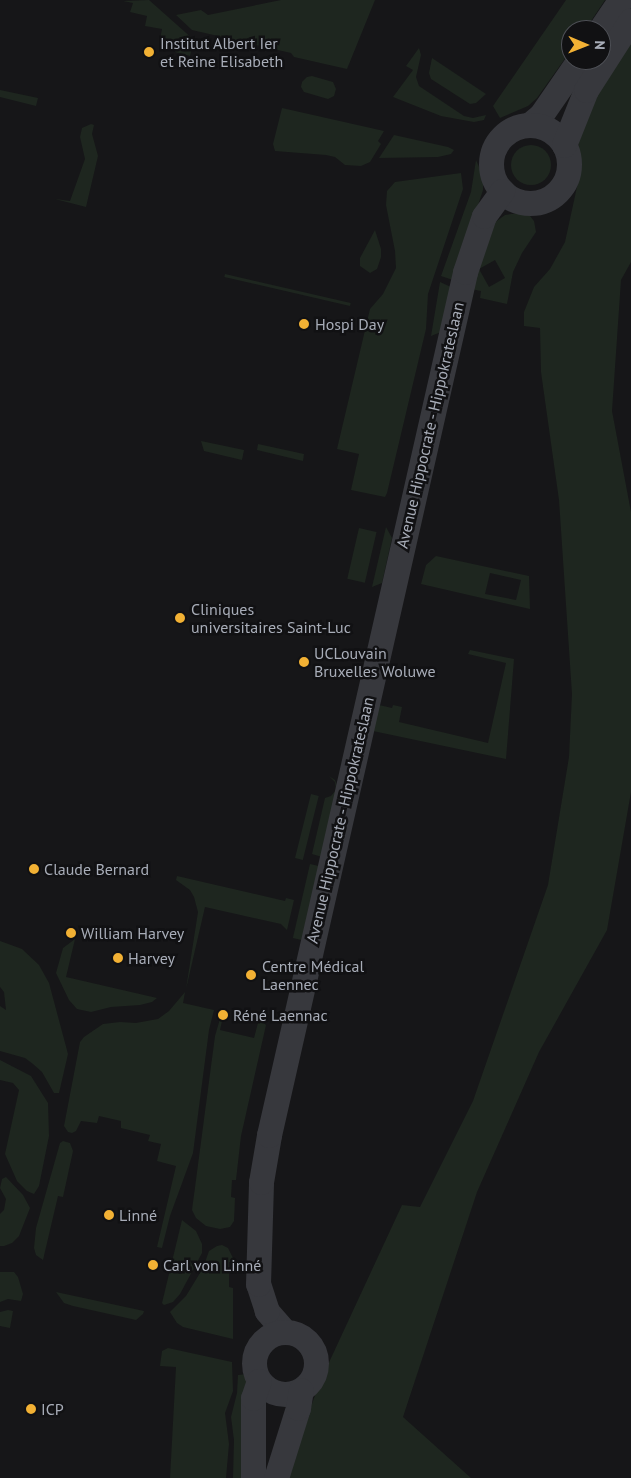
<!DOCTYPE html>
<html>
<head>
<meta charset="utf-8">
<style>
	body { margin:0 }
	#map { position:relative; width:631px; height:1478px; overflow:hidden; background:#161618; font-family:"PT Sans",sans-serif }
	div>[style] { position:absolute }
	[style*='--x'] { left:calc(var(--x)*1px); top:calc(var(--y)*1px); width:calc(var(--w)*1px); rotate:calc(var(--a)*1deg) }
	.green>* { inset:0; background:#1e261f; transform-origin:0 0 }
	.round { border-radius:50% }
	.minor>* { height:25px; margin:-12.5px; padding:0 12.5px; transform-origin:12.5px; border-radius:12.5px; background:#37383d }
	.minor>.ring { margin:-12.5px; padding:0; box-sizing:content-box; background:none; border:25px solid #37383d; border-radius:50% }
	.dots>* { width:14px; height:14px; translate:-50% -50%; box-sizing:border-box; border:2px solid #111113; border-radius:50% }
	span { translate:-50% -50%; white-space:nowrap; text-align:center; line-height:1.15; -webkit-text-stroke:5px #111113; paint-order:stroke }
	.poi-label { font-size:16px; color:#a8adb8 }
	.left { translate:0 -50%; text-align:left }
	.street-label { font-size:16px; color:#a8adb8 }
	.north { position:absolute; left:561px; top:20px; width:50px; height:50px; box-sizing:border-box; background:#111113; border:1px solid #4d4f55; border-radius:50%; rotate:91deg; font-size:14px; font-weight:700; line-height:20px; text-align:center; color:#a8adb8 }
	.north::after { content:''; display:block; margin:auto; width:18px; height:22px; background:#f2b134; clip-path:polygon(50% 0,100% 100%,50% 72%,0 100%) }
</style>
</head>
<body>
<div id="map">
	<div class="green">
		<i style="clip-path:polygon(149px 0,194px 40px,190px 56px,175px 52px,177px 43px,160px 39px,162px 29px,145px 26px,147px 16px,130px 12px,133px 3px,123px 1px)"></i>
		<i style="clip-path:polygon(281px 0,375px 0,347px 69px,294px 57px,291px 53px,192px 30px,176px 15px,201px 10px,208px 15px)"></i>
		<i style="clip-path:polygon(566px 0,605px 0,585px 30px,571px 30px,571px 50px,537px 98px,528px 106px,500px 118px,493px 106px)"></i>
		<i style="clip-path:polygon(631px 35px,631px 262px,621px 280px,612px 411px,631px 512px,631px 792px,607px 930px,539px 1052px,477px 1192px,403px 1417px,471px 1478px,286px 1478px,319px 1384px,402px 1205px,420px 1207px,473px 1101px,548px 885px,569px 757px,572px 694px,559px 500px,541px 372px,540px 328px,524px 326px,524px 312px,534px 287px,550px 269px,565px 242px,580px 173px,578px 139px,580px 124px)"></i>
		<i style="clip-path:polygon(419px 48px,421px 55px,416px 77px,419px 86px,464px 116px,473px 118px,486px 115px,484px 120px,474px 122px,441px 116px,393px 97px,413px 70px,406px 66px)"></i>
		<i style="clip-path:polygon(432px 58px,486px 94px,476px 103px,470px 104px,431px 79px,429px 73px)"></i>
		<i style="clip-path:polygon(312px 76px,333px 82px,336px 89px,334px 96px,328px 99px,304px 92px,301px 87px,302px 82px,307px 77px)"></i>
		<i style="clip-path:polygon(0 90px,38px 98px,36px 106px,0 97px)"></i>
		<i style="clip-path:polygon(282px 108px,384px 131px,378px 141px,381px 144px,370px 162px,361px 166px,345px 165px,335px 157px,326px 155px,275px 151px,273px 144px)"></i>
		<i style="clip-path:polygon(91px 124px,94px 125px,92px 134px,98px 156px,86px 207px,55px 199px,70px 201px,85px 159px,80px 137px,82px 128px)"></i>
		<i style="clip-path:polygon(394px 135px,448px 147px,454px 150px,451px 154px,438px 157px,379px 158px)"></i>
		<i class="round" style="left:511px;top:145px;width:40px;height:40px"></i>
		<i style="clip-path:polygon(476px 160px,483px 176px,483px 190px,453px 280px,441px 276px,471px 192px)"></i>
		<i style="clip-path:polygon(461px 173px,463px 189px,428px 294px,426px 329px,387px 493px,385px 497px,351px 490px,359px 454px,337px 449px,370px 309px,383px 294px,396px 268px,395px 251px,386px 205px,387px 191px,395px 182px)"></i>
		<i style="clip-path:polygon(evenodd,519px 213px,530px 216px,534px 221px,536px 232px,522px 253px,513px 272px,507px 304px,480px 298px,481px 291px,471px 289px,494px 223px,505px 215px,519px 213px,495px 260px,505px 278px,489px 287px,479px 269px,495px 260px)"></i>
		<i style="clip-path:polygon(375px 230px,381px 249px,381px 257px,377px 269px,370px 273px,360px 266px,360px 258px)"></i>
		<i style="left:225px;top:274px;width:129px;height:3px;rotate:13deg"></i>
		<i style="clip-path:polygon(440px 282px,451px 287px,441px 332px,431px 336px)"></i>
		<i style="clip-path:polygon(201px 441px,244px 450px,242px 460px,204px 451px)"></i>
		<i style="clip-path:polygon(258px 444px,304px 454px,303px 461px,257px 450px)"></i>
		<i style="clip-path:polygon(386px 527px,392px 538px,382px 583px,372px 587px)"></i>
		<i style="left:359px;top:528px;width:18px;height:52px;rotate:13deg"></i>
		<i style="clip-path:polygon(evenodd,436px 556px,529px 576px,530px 609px,421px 584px,426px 565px,436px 556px,490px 573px,521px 580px,516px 600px,485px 594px,490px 573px)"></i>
		<i style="clip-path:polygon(470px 650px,514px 659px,506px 759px,373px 731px,379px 705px,392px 708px,393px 705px,402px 707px,399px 722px,488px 743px,506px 663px,468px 654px)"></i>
		<i style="clip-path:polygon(329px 776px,335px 780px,338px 788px,322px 857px,312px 854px,325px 798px,331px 796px,336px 790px,335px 782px)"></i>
		<i style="left:311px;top:794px;width:8px;height:66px;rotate:14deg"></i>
		<i style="left:310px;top:864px;width:9px;height:76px;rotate:13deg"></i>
		<i style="clip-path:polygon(177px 876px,285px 901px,286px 898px,294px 900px,287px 930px,281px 924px,205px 907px,186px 989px,198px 912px,194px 897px,190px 890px,176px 880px)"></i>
		<i style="clip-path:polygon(75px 939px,66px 977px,157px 998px,152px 1002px,140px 1005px,111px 1007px,91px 1012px,77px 1009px,69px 1000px,56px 973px,63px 948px)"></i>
		<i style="clip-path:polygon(0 941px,22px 949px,39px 965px,49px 983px,68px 1054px,59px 1093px,54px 1093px,42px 1072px,33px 1064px,25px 1058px,0 1051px,0 1006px,6px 1010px,4px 992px,0 987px)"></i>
		<i style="clip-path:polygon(185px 992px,183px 1003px,214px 1010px,209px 1030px,193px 1153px,170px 1216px,162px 1248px,157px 1247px,176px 1166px,157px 1161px,161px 1144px,148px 1141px,150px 1135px,121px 1128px,121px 1121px,99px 1116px,97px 1123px,81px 1121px,76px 1131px,72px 1133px,68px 1132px,64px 1126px,80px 1042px,84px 1037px,103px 1024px,120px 1022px,136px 1023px,158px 1019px,169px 1011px)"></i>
		<i style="clip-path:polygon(222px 1012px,224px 1012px,220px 1030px,254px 1038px,259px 1019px,266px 1025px,241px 1136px,236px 1180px,232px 1180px,231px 1197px,235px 1198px,234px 1221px,230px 1227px,220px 1229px,206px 1226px,196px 1218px,192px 1210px,215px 1036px)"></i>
		<i style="clip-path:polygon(0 1060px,31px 1076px,48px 1103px,49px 1136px,39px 1186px,34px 1194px,27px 1191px,17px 1181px,5px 1154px,19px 1090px,13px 1083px,0 1080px)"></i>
		<i style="clip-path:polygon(63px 1141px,70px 1143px,73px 1151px,63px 1197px,58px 1196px,43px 1260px,36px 1255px,34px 1248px,36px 1228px,60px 1143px)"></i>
		<i style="clip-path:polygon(6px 1177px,23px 1195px,30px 1208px,19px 1236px,12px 1243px,4px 1246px,0 1246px,0 1214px,4px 1210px,6px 1199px,0 1188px,2px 1179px)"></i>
		<i style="clip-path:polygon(182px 1220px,196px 1231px,202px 1244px,202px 1253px,180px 1294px,173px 1302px,164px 1305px,162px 1303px)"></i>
		<i style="clip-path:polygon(222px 1245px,228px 1248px,233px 1258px,233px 1262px,229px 1262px,229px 1287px,233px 1288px,233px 1339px,183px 1327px,177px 1323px,170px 1312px,186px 1296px,203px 1268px,209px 1251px,217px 1246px)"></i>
		<i style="clip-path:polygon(0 1272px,14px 1272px,18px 1277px,23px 1294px,21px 1301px,8px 1299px,0 1302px)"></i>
		<i style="clip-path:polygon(56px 1292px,144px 1311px,143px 1314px,136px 1320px,73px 1306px,64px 1303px)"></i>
		<i style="clip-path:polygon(8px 1310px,13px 1311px,10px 1328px,0 1326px,0 1312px)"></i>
		<i style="clip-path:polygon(168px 1348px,232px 1362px,233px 1391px,225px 1413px,229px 1444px,226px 1478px,170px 1478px,176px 1367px,160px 1366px,162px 1351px)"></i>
		<i style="clip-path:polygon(248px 1374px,247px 1478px,233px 1478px,234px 1440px,231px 1417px,237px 1393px,238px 1375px)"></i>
	</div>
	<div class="minor">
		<i style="--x:600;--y:30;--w:36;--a:-56"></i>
		<i style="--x:529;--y:125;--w:16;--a:-40"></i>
		<i style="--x:541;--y:115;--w:67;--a:-55.4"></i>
		<i class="ring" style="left:491px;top:125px;width:53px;height:53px"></i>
		<i style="--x:564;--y:145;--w:59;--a:-68.2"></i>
		<i style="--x:586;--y:90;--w:83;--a:-57.3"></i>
		<i style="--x:285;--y:1332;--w:28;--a:-131"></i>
		<i style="--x:267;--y:1311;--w:28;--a:-108"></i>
		<i style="--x:258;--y:1284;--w:102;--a:-88.3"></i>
		<i style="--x:261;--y:1182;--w:48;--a:-80.3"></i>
		<i style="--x:269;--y:1135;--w:885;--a:-77.2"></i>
		<i style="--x:465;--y:272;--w:59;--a:-71.3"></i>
		<i style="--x:484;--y:216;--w:31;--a:-54"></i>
		<i class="ring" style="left:254px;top:1332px;width:37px;height:37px"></i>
		<i style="--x:253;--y:1478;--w:80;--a:-90"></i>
		<i style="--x:253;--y:1398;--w:18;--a:-71"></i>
		<i style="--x:276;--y:1478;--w:73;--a:-72.6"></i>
		<i style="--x:298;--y:1408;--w:18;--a:-81"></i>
	</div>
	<div class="dots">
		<i style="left:149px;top:52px;background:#f2b134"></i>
		<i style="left:304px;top:324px;background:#f2b134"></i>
		<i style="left:180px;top:618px;background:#f2b134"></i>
		<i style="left:304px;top:662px;background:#f2b134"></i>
		<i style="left:34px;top:869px;background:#f2b134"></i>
		<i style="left:71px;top:933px;background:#f2b134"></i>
		<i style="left:118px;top:958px;background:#f2b134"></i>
		<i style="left:251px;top:975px;background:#f2b134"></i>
		<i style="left:223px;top:1015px;background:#f2b134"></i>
		<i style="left:109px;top:1215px;background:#f2b134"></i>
		<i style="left:153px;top:1265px;background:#f2b134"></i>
		<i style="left:31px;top:1409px;background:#f2b134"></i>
	</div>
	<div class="poi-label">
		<span class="left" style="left:160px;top:52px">Institut Albert Ier<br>et Reine Elisabeth</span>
		<span class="left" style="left:315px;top:324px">Hospi Day</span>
		<span class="left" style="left:191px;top:618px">Cliniques<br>universitaires Saint-Luc</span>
		<span class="left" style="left:314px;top:662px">UCLouvain<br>Bruxelles Woluwe</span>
		<span class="left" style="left:44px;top:869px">Claude Bernard</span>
		<span class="left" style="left:81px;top:933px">William Harvey</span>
		<span class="left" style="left:128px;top:958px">Harvey</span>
		<span class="left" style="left:262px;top:975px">Centre Médical<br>Laennec</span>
		<span class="left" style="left:233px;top:1015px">Réné Laennac</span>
		<span class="left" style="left:119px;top:1215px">Linné</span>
		<span class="left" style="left:163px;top:1265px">Carl von Linné</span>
		<span class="left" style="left:41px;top:1409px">ICP</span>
	</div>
	<div class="street-label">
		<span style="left:430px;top:425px;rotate:-77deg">Avenue Hippocrate - Hippokrateslaan</span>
		<span style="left:340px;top:820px;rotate:-77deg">Avenue Hippocrate - Hippokrateslaan</span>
	</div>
	<div class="north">N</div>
</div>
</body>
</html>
